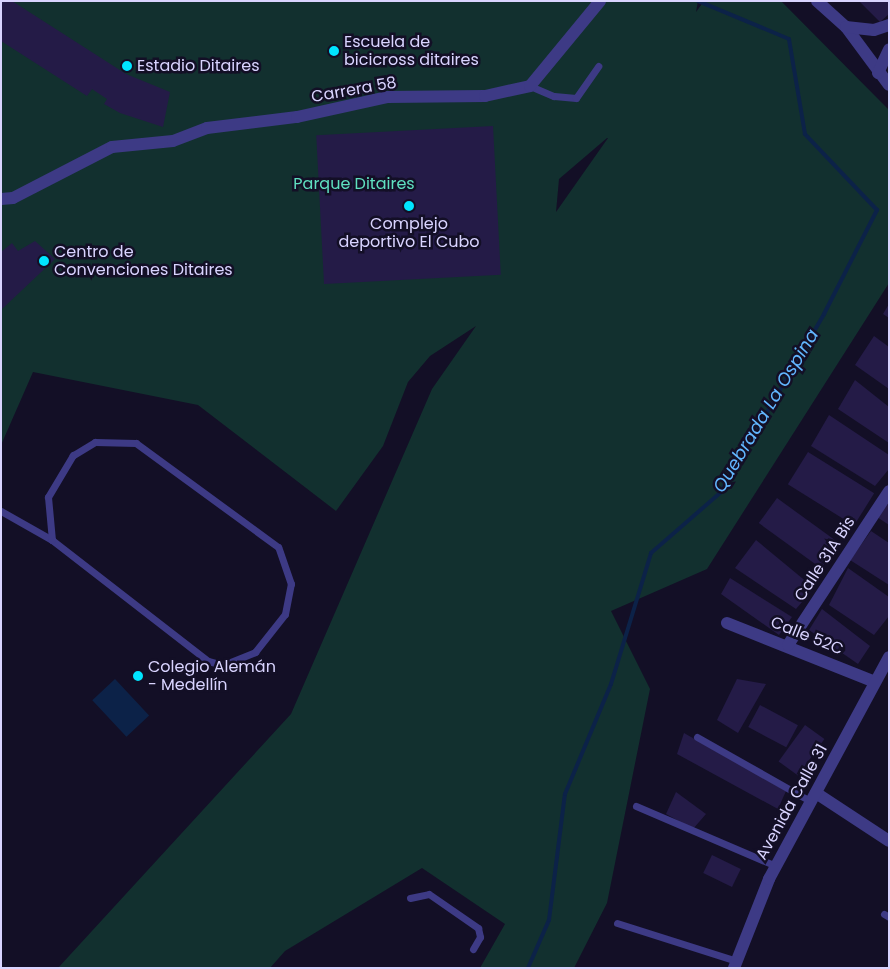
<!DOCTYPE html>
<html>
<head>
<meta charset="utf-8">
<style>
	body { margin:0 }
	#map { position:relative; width:890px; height:969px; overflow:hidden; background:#130f26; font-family:Poppins,sans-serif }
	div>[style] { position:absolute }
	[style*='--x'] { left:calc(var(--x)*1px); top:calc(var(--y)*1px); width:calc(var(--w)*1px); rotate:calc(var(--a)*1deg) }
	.green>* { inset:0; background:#12302f }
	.water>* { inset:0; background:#0c2248; transform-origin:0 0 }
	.stream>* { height:4px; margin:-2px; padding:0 2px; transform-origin:2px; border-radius:2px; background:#0c2248 }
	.building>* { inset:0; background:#241b47; transform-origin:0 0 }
	.service>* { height:7px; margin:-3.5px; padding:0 3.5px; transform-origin:3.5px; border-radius:3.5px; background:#3d3a85 }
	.minor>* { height:12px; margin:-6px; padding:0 6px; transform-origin:6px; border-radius:6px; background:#3d3a85 }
	.tertiary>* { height:12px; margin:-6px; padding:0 6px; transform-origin:6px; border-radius:6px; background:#3d3a85 }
	.dots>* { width:14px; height:14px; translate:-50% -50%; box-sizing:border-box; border:2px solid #130f26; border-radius:50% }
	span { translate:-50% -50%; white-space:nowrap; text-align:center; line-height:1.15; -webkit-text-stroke:5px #130f26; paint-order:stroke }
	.poi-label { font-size:16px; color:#d9d4ff }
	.left { translate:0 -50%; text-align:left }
	.street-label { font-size:16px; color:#d9d4ff }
	.park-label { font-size:16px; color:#5fe0c0 }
	.water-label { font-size:18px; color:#62b6ff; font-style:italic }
	.frame { position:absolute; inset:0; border:2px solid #d9d4ff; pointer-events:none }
</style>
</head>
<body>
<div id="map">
	<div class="green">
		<i style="clip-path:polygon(evenodd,1px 1px,698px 1px,696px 12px,704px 1px,781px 1px,889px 110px,889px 283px,707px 569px,611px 611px,650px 689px,607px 903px,574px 968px,480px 968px,505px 924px,422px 868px,285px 951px,270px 968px,58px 968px,291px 714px,432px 389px,476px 326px,430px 356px,408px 382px,383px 446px,336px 511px,198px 405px,33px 372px,1px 445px,1px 1px,607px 138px,608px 138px,556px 212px,559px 179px,607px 138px)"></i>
	</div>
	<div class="water">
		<i style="left:115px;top:679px;width:50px;height:31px;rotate:47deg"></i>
	</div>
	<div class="stream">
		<i style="--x:528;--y:968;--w:52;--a:-66.4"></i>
		<i style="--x:549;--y:920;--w:127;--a:-82.8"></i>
		<i style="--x:565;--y:794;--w:119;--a:-67.3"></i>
		<i style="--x:611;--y:684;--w:137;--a:-73"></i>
		<i style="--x:651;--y:553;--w:91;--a:-41"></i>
		<i style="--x:720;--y:493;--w:207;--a:-59.8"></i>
		<i style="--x:824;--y:314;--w:117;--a:-63"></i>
		<i style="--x:877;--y:210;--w:105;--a:-133.5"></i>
		<i style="--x:805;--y:134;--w:96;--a:-99.6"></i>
		<i style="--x:789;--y:39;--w:99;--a:-157.3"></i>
	</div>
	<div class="building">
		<i style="clip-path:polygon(1px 1px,12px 1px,126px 74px,170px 92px,163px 127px,120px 113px,104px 104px,107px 99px,92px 89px,87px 96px,1px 41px)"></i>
		<i style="clip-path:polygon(859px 1px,889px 1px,889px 14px,880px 22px)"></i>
		<i style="left:493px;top:126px;width:149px;height:177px;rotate:87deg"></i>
		<i style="clip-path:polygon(35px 241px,55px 259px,1px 310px,1px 252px,12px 243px,18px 251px)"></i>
		<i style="clip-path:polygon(889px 304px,889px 318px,883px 314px)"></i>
		<i style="clip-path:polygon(874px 336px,889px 347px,889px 389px,855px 365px)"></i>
		<i style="clip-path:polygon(855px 380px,889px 407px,889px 443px,838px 409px)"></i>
		<i style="clip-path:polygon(829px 415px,889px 455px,889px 469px,875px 486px,811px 446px)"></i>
		<i style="left:808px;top:452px;width:78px;height:38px;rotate:32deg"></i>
		<i style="left:777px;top:498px;width:77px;height:31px;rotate:36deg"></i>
		<i style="clip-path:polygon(889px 503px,889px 525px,877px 517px)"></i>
		<i style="clip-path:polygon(871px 531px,889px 543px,889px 585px,850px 560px)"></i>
		<i style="clip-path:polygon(756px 540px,814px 588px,796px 609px,735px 568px)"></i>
		<i style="clip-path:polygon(848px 568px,889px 597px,889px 616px,874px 635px,829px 605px)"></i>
		<i style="clip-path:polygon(730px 578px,792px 617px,779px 635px,721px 594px)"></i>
		<i style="clip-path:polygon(822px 609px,870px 646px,858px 664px,809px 630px)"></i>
		<i style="clip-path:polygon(737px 679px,766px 684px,738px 733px,717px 720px)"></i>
		<i style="left:760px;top:705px;width:43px;height:25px;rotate:28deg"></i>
		<i style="left:805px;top:725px;width:24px;height:45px;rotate:36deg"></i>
		<i style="clip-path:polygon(684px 733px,786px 791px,778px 809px,677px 754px)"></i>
		<i style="clip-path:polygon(676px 792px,706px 814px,693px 829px,666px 814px)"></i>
		<i style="left:712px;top:855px;width:32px;height:20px;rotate:26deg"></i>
	</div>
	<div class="service">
		<i style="--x:530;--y:86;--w:26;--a:23"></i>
		<i style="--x:554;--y:96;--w:22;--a:5"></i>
		<i style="--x:576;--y:98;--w:39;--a:-55"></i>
		<i style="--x:1;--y:511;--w:59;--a:29.6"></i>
		<i style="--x:52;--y:540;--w:197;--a:37.8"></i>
		<i style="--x:208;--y:661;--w:16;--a:15"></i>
		<i style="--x:223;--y:665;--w:35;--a:-22"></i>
		<i style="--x:255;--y:652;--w:48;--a:-51.7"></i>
		<i style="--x:285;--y:614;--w:31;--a:-79"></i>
		<i style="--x:291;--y:584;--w:39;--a:-109"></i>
		<i style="--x:278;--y:547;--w:176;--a:-143.8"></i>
		<i style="--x:136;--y:443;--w:41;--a:-178.6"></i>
		<i style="--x:95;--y:442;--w:26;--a:149"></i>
		<i style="--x:73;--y:455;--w:49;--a:120.8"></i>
		<i style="--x:48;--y:497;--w:43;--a:84.7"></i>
		<i style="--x:697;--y:737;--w:132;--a:29.5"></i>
		<i style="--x:636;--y:806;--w:152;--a:23.2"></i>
		<i style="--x:410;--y:898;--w:19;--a:-12"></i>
		<i style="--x:429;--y:894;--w:60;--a:34.8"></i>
		<i style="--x:478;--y:928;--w:9;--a:77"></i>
		<i style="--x:480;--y:937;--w:14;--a:120"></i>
		<i style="--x:884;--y:914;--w:6;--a:31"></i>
		<i style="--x:617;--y:923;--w:126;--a:17.6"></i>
	</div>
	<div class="minor">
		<i style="--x:817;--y:1;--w:39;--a:42"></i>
		<i style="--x:846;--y:27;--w:72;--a:53.4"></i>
		<i style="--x:846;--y:27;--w:28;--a:6"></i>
		<i style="--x:874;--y:30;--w:16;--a:-18"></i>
		<i style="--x:878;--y:73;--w:26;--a:-65"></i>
		<i style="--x:1;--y:199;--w:12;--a:-5"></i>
		<i style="--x:13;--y:198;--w:111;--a:-27.3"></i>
		<i style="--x:112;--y:147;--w:61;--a:-5.6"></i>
		<i style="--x:173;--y:141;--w:36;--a:-21"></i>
		<i style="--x:207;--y:128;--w:91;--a:-7"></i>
		<i style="--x:297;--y:117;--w:92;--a:-12.5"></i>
		<i style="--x:387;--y:97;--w:98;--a:-0.6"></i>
		<i style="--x:485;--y:96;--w:46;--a:-12.5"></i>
		<i style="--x:530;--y:86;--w:110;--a:-50.5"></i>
		<i style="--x:727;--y:623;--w:157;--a:21.7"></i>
		<i style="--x:788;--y:645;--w:184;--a:-56.7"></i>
	</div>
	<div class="tertiary">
		<i style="--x:816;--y:793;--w:87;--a:33.3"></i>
		<i style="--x:734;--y:968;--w:96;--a:-68.5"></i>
		<i style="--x:769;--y:879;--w:252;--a:-61.6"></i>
	</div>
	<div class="dots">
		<i style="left:334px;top:51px;background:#00e5ff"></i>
		<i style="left:127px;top:66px;background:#00e5ff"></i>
		<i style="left:409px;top:206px;background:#00e5ff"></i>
		<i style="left:44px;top:261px;background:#00e5ff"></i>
		<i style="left:138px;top:676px;background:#00e5ff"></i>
	</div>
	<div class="poi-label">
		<span class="left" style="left:344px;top:51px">Escuela de<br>bicicross ditaires</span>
		<span class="left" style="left:137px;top:66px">Estadio Ditaires</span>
		<span style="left:409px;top:233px">Complejo<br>deportivo El Cubo</span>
		<span class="left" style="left:54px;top:261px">Centro de<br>Convenciones Ditaires</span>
		<span class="left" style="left:148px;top:676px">Colegio Alemán<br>- Medellín</span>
	</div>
	<div class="street-label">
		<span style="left:354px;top:90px;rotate:-10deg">Carrera 58</span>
		<span style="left:825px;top:559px;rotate:-57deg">Calle 31A Bis</span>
		<span style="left:807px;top:636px;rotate:22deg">Calle 52C</span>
		<span style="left:792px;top:802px;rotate:-61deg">Avenida Calle 31</span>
	</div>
	<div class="park-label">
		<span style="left:354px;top:184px">Parque Ditaires</span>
	</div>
	<div class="water-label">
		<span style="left:766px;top:411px;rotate:-59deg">Quebrada La Ospina</span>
	</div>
	<div class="frame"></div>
</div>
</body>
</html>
